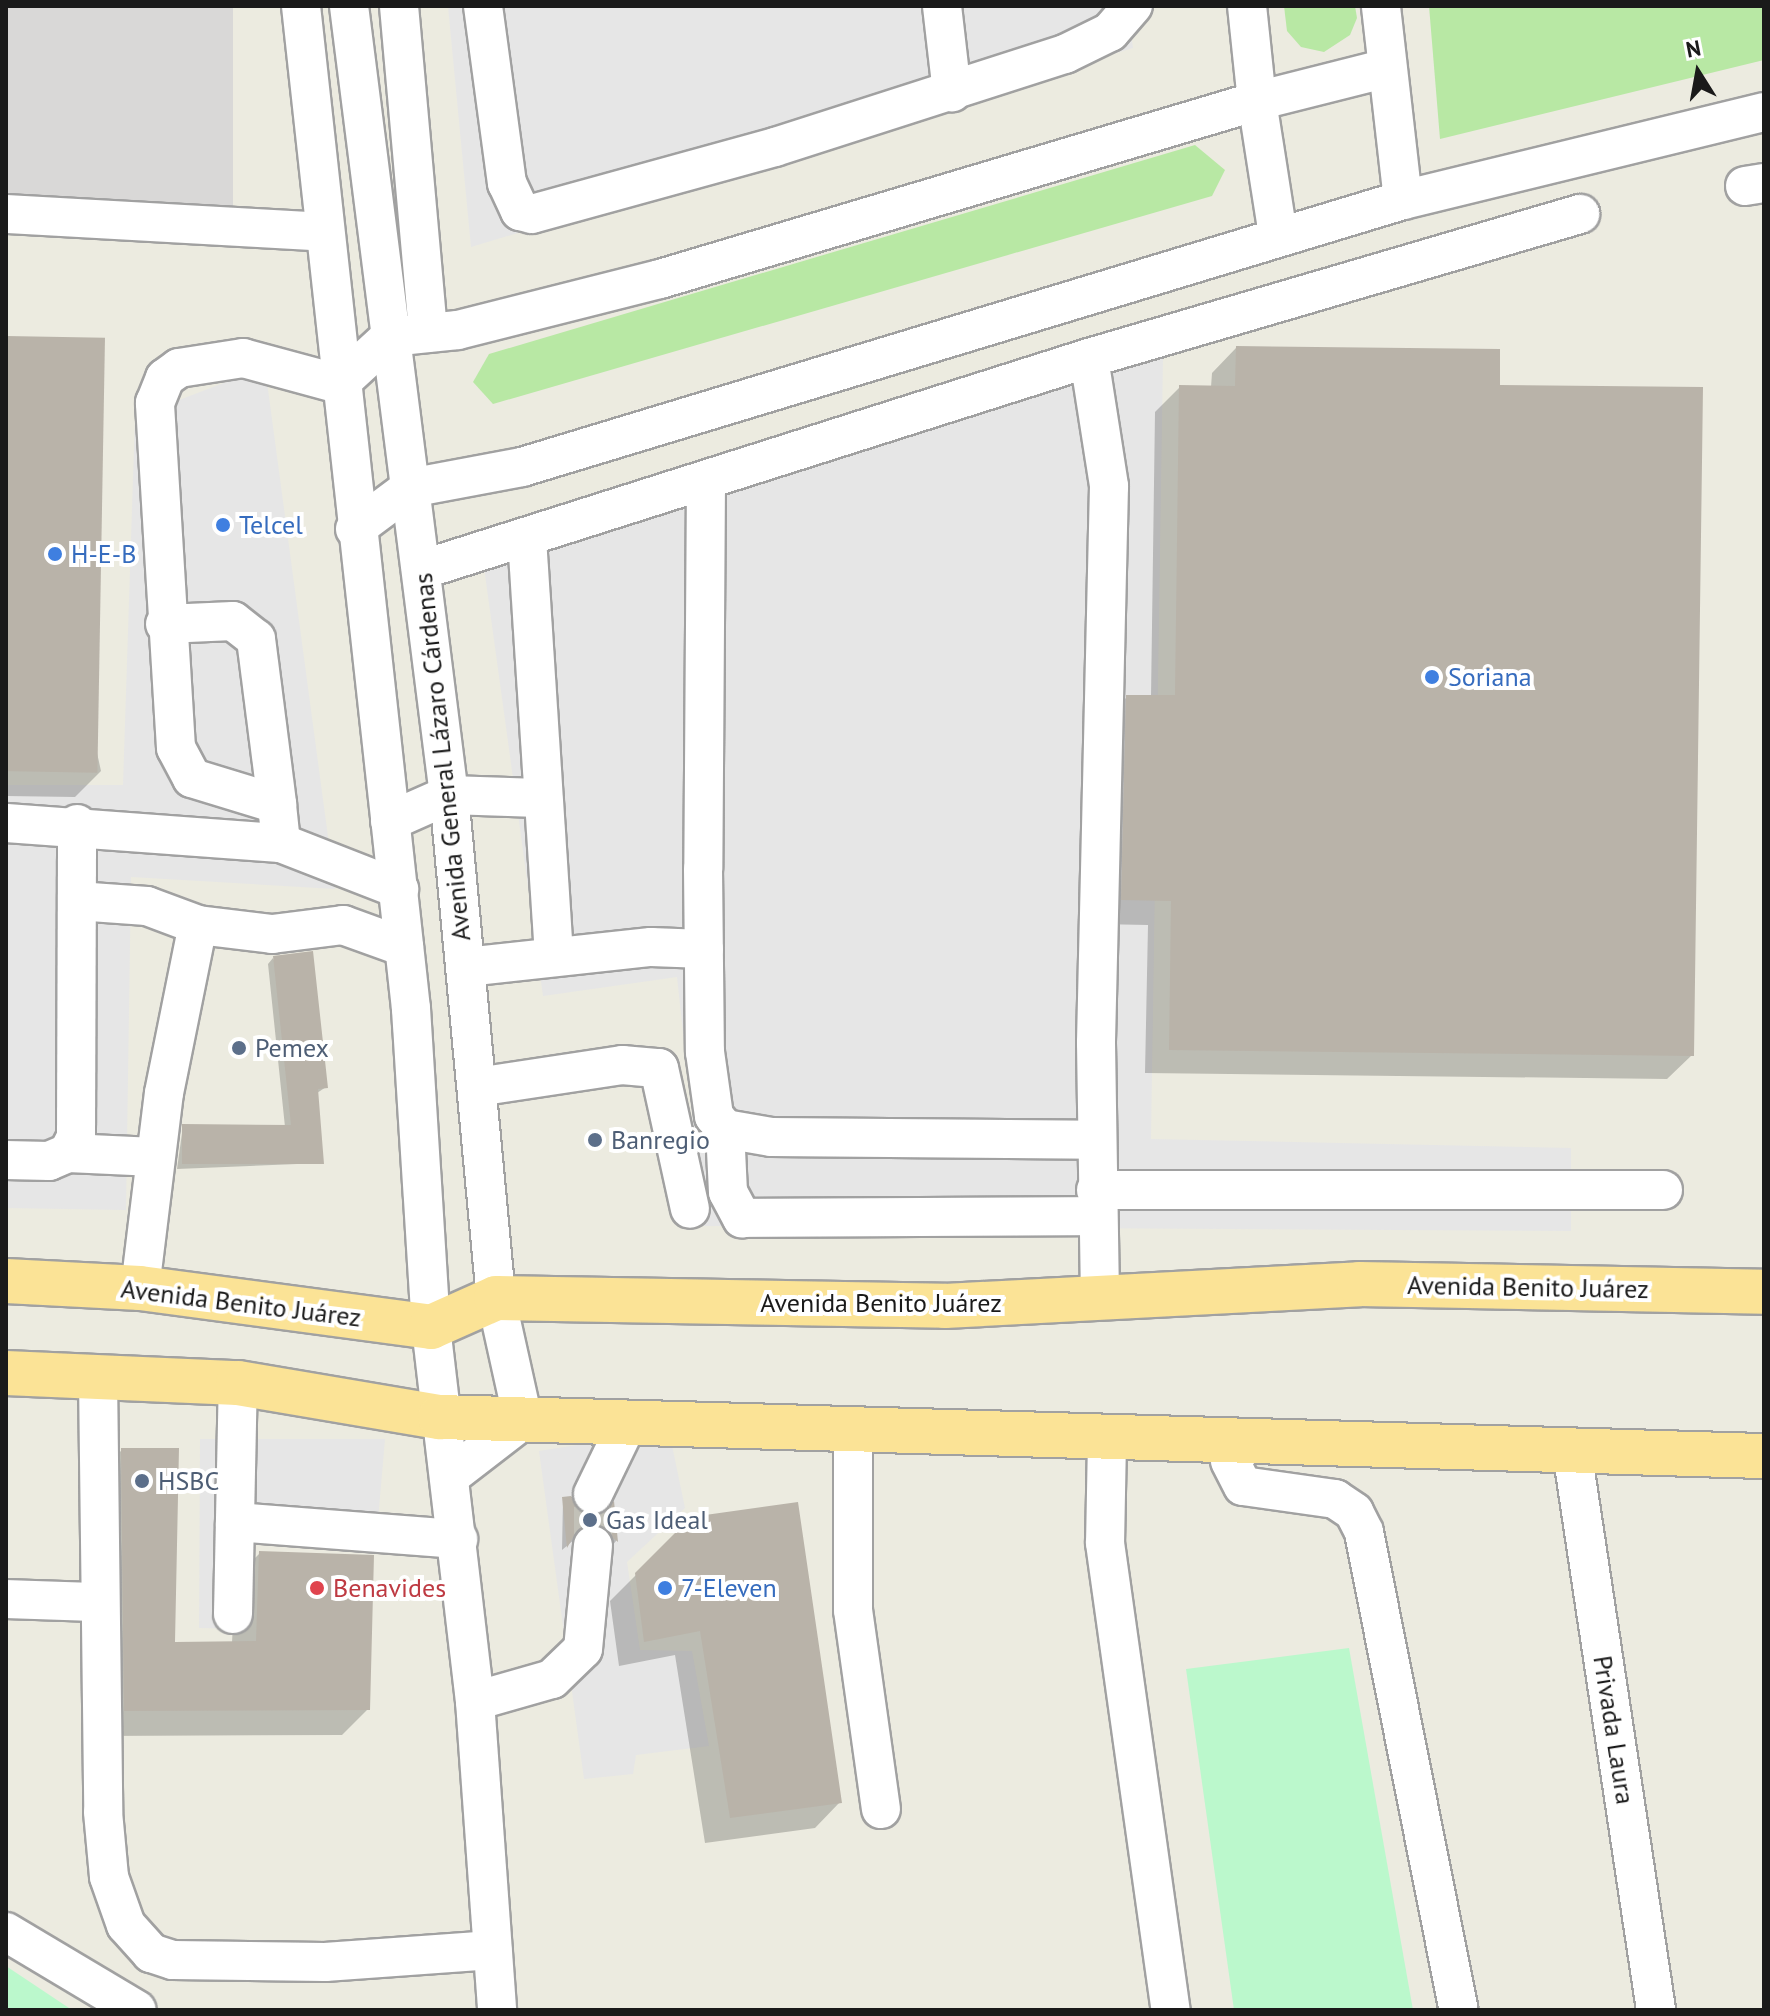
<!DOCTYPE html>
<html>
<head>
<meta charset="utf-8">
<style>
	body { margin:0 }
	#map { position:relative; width:1770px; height:2016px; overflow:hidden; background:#ecebe0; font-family:"PT Sans",sans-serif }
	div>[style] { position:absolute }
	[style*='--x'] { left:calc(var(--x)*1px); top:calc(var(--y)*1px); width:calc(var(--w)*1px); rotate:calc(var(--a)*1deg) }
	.residential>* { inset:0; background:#d9d8d7; transform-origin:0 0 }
	.grass>* { inset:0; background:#b8e8a4 }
	.park>* { inset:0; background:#bbf8cc }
	.parking>* { inset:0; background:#e6e6e6 }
	.shadow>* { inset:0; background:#0003 }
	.building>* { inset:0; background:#b9b3a9; transform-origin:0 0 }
	.minor-tunnel>* { height:38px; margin-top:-19px; transform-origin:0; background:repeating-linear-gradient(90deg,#c2c1b8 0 38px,transparent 0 57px) }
	.roads { filter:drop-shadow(2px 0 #a1a1a1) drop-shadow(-2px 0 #a1a1a1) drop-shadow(0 2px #a1a1a1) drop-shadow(0 -2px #a1a1a1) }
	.minor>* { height:38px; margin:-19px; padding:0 19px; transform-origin:19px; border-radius:19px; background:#fff }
	.major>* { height:44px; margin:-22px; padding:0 22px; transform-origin:22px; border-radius:22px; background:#fbe396 }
	.dots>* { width:22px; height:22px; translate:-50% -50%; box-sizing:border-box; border:4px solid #fff; border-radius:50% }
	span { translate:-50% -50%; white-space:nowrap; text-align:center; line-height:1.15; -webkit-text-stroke:8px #fff; paint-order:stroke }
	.shop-label { font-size:26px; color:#366cbe }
	.left { translate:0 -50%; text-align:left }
	.street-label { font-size:26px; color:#1a1a1a }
	.service-label { font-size:26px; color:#4e5e75 }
	.health-label { font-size:26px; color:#be3a42 }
	.frame { position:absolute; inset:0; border:8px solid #1a1a1a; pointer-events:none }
	.north { position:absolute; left:1658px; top:32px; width:80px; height:80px; -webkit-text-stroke:6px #fff; paint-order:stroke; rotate:349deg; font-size:22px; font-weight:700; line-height:32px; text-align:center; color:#1a1a1a }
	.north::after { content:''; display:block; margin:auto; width:28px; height:36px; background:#1a1a1a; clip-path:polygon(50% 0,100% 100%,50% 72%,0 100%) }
</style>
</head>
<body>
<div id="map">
	<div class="residential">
		<i style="left:6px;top:6px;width:227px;height:214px"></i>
	</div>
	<div class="grass">
		<i style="clip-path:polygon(1284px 6px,1355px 6px,1357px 18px,1350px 35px,1324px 52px,1301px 47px,1287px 31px)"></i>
		<i style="clip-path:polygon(1429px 6px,1764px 6px,1764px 60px,1440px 139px)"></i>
		<i style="clip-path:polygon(1195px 145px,1225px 170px,1212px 196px,493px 404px,473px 382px,489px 354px)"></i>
	</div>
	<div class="park">
		<i style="clip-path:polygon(1349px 1648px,1413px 2010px,1234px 2010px,1186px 1669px)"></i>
		<i style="clip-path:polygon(6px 1966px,72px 2010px,6px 2010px)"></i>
	</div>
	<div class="parking">
		<i style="clip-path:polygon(448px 6px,1127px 6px,1133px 48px,471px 247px)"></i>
		<i style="clip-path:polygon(1163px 355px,1151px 1139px,1571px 1148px,1571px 1231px,704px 1226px,677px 977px,543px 996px,483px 560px)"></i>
		<i style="clip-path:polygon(265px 367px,335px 889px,131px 877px,126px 1210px,6px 1208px,6px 785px,123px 785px,135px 417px)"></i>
		<i style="clip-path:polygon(669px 1431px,685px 1508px,627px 1562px,640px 1650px,692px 1651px,709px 1746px,636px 1755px,633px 1774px,584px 1779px,539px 1451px)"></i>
		<i style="clip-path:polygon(200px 1439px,385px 1439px,376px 1543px,249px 1542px,244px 1629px,199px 1628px)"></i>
	</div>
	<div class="shadow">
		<i style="clip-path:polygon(6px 338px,101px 771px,75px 797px,6px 796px)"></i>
		<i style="clip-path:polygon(1236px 348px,1498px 387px,1692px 1055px,1667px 1079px,1145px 1073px,1148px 925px,1097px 924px,1102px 722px,1127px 697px,1151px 697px,1155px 412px,1180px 387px,1211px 387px,1212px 373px)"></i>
		<i style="clip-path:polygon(273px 958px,326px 1087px,317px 1093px,322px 1163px,177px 1169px,183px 1126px,285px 1127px,268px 964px)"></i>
		<i style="clip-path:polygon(122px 1450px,173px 1644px,232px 1643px,235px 1578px,260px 1553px,368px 1709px,342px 1735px,99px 1736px,96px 1475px)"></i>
		<i style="clip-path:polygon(563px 1500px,594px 1518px,612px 1505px,616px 1541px,611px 1547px,588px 1528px,562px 1550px)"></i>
		<i style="clip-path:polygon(692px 1519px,840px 1802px,815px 1828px,705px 1843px,675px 1655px,619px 1666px,610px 1601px)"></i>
	</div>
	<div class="building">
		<i style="left:6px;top:336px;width:99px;height:435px;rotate:1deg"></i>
		<i style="clip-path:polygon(1236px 346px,1500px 349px,1500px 385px,1703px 387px,1694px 1056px,1169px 1050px,1171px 901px,1121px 900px,1126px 695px,1175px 695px,1179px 385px,1235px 386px)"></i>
		<i style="clip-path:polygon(313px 951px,328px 1088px,318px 1089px,324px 1164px,182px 1164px,182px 1124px,291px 1125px,273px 956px)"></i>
		<i style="clip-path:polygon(121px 1448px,179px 1448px,175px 1642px,256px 1641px,259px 1551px,374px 1555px,370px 1710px,124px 1711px)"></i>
		<i style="clip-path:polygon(571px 1496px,594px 1516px,614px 1501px,618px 1542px,594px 1523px,576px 1532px,567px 1548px,562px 1497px)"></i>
		<i style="clip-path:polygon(798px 1502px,842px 1803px,730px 1818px,700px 1631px,644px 1642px,635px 1573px,691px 1517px)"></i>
	</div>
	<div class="minor-tunnel">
		<i style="--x:593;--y:1545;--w:51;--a:-90"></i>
	</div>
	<div class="roads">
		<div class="minor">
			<i style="--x:301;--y:6;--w:1009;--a:83.74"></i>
			<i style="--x:411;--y:1009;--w:319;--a:86.4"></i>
			<i style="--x:431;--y:1327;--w:377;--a:83.3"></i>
			<i style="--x:475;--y:1701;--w:310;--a:85.9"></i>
			<i style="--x:349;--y:6;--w:795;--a:82.78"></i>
			<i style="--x:449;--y:795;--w:505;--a:84.66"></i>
			<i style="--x:496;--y:1298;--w:125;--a:77.5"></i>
			<i style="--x:523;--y:1420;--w:88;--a:142.4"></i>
			<i style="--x:399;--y:6;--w:328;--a:84.9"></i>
			<i style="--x:483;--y:6;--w:179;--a:82.3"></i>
			<i style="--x:507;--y:183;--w:31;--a:65"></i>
			<i style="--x:520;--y:211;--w:12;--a:14"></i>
			<i style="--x:532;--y:214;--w:252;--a:-15.4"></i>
			<i style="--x:775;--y:147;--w:305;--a:-17.8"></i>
			<i style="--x:1065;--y:54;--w:50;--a:-26.1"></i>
			<i style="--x:1110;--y:32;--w:35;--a:-49"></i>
			<i style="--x:942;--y:6;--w:87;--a:83.4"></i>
			<i style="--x:1745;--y:186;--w:19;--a:-9"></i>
			<i style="--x:1403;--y:200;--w:372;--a:-13.7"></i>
			<i style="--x:6;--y:214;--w:319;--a:3.2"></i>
			<i style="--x:1278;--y:235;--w:136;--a:-98.9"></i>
			<i style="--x:1257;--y:101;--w:134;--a:-14.2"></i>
			<i style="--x:1089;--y:358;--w:130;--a:81.1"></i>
			<i style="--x:1109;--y:486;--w:557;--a:91.34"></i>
			<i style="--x:1096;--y:1043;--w:256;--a:89.1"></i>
			<i style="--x:339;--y:384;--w:69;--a:-42.7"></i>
			<i style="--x:390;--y:337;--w:68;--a:-5.9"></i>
			<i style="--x:458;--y:330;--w:208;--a:-14.2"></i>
			<i style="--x:660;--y:279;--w:623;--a:-16.6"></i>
			<i style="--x:1257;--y:101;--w:96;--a:-96"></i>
			<i style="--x:706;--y:482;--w:387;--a:90.4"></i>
			<i style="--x:703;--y:869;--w:183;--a:89.4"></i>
			<i style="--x:705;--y:1052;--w:65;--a:82"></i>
			<i style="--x:714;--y:1116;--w:17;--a:50"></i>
			<i style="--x:725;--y:1129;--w:47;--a:9.9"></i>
			<i style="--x:771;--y:1137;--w:325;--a:0.5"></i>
			<i style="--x:355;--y:529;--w:69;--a:-36.7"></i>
			<i style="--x:410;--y:488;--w:114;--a:-10.6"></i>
			<i style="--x:522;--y:467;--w:921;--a:-16.86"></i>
			<i style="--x:1403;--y:200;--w:195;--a:-96.5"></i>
			<i style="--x:527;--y:538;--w:419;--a:86.3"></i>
			<i style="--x:421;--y:570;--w:701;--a:-17.61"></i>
			<i style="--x:1089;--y:358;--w:512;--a:-16.35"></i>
			<i style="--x:165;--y:624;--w:68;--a:-2.5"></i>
			<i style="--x:233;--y:621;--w:29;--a:38"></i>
			<i style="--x:256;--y:639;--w:166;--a:82.7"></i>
			<i style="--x:390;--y:821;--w:64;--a:-23.8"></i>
			<i style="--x:449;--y:795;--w:90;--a:1.9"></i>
			<i style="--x:6;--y:823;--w:276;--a:4.2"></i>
			<i style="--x:281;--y:843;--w:127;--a:21.3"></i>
			<i style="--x:281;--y:843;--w:39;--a:-96"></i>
			<i style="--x:277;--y:804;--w:89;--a:-163"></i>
			<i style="--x:192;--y:778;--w:34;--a:-118"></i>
			<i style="--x:176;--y:748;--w:346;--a:-93.5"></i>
			<i style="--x:155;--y:403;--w:27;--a:-68"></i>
			<i style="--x:165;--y:378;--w:17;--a:-36"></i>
			<i style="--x:179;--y:368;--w:65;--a:-8.9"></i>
			<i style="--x:243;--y:358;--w:99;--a:15.2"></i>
			<i style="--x:77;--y:901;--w:70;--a:4.1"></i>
			<i style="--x:147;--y:906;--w:54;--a:20.4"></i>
			<i style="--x:466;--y:967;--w:186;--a:-6.2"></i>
			<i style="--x:651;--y:947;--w:53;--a:2.2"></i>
			<i style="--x:477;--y:1087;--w:147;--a:-8.6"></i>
			<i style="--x:622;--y:1065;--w:37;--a:5"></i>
			<i style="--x:659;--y:1068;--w:144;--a:77.6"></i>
			<i style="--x:725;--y:1129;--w:63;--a:87.3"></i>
			<i style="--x:728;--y:1192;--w:30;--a:62"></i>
			<i style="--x:742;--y:1218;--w:356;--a:-0.3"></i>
			<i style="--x:68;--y:1153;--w:87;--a:2.6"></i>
			<i style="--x:6;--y:1160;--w:43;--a:1.3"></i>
			<i style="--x:49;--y:1161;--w:21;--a:-23"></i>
			<i style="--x:68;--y:1153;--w:18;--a:-63"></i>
			<i style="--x:76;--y:1137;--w:313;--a:-89.8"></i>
			<i style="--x:1096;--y:1190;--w:567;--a:0"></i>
			<i style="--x:140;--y:1288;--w:196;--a:-83"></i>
			<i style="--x:164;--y:1093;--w:171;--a:-78.6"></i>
			<i style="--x:198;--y:925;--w:75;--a:6.9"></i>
			<i style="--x:272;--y:934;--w:72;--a:-7.2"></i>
			<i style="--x:343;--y:925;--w:65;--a:19.8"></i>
			<i style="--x:98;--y:1377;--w:435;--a:89.3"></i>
			<i style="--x:103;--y:1812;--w:65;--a:84.7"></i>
			<i style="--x:109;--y:1877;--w:51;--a:70.5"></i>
			<i style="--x:126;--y:1925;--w:38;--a:48"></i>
			<i style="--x:151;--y:1953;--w:23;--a:18"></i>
			<i style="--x:173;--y:1960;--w:152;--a:0.8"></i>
			<i style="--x:325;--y:1962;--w:168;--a:-4.1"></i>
			<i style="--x:853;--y:1432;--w:178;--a:90"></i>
			<i style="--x:853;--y:1610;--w:201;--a:82"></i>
			<i style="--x:1107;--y:1441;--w:102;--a:91.1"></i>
			<i style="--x:1105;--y:1543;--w:472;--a:82"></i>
			<i style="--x:1246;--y:1444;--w:23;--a:133"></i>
			<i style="--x:1230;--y:1461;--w:28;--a:63"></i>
			<i style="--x:1243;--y:1486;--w:93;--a:8"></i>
			<i style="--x:1335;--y:1499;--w:23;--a:34"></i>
			<i style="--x:1354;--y:1512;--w:22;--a:63"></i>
			<i style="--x:1364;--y:1532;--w:487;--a:78.8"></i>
			<i style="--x:1572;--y:1451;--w:565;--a:81.45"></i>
			<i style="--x:593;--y:1494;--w:78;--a:-64.1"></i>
			<i style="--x:235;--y:1522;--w:224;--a:4.4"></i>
			<i style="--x:6;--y:1599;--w:91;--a:1.9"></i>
			<i style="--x:233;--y:1614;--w:231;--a:-88.8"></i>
			<i style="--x:475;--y:1701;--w:80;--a:-15.9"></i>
			<i style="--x:552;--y:1679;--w:43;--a:-44.1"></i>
			<i style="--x:583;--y:1649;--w:104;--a:-84.5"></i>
			<i style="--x:6;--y:1932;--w:152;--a:30.8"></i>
		</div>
		<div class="major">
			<i style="--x:6;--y:1281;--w:134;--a:3"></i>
			<i style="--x:140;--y:1288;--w:294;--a:7.6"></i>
			<i style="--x:431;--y:1327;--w:71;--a:-24"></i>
			<i style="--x:496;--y:1298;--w:449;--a:1"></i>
			<i style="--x:945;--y:1306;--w:415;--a:-3"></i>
			<i style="--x:1359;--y:1284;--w:405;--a:1.1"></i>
			<i style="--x:6;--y:1373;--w:232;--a:2.5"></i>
			<i style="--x:238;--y:1383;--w:205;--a:9.6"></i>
			<i style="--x:440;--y:1417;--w:1325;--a:1.69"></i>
		</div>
	</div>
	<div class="dots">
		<i style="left:223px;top:525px;background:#3f7fe0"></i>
		<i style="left:55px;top:554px;background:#3f7fe0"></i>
		<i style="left:1432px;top:677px;background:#3f7fe0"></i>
		<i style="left:239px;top:1048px;background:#5c6f8a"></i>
		<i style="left:595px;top:1140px;background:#5c6f8a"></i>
		<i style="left:142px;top:1481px;background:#5c6f8a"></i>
		<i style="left:590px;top:1520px;background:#5c6f8a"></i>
		<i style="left:317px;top:1588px;background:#e0444e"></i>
		<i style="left:665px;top:1588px;background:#3f7fe0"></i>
	</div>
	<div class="shop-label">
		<span class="left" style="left:239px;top:525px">Telcel</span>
		<span class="left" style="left:71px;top:554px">H-E-B</span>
		<span class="left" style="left:1448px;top:677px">Soriana</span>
		<span class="left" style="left:681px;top:1588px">7-Eleven</span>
	</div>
	<div class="street-label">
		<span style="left:442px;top:757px;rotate:-96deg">Avenida General Lázaro Cárdenas</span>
		<span style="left:1528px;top:1287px;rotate:1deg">Avenida Benito Juárez</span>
		<span style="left:241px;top:1303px;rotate:7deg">Avenida Benito Juárez</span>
		<span style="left:881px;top:1303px">Avenida Benito Juárez</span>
		<span style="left:1614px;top:1730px;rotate:81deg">Privada Laura</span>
	</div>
	<div class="service-label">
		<span class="left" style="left:255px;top:1048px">Pemex</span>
		<span class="left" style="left:611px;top:1140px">Banregio</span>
		<span class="left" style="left:158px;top:1481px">HSBC</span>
		<span class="left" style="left:606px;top:1520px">Gas Ideal</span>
	</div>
	<div class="health-label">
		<span class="left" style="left:333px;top:1588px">Benavides</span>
	</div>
	<div class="frame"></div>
	<div class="north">N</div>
</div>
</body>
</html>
